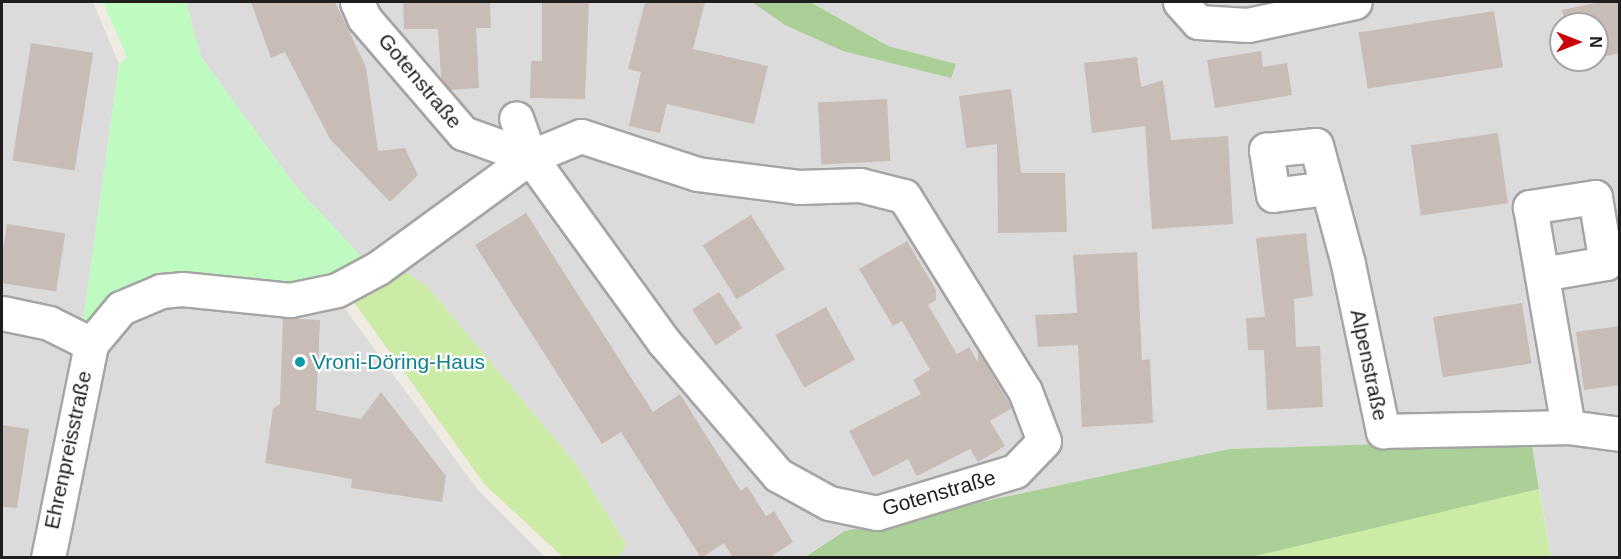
<!DOCTYPE html>
<html>
<head>
<meta charset="utf-8">
<style>
	body { margin:0 }
	#map { position:relative; width:1621px; height:559px; overflow:hidden; background:#efebe3; font-family:Arial,sans-serif }
	div>[style] { position:absolute }
	[style*='--x'] { left:calc(var(--x)*1px); top:calc(var(--y)*1px); width:calc(var(--w)*1px); rotate:calc(var(--a)*1deg) }
	.residential>* { inset:0; background:#dcdbdb }
	.grass>* { inset:0; background:#cceba7 }
	.forest>* { inset:0; background:#aad097 }
	.park>* { inset:0; background:#bffbc1 }
	.building>* { inset:0; background:#c7bdb6; transform-origin:0 0 }
	.roads { filter:drop-shadow(2px 0 #a5a5a5) drop-shadow(-2px 0 #a5a5a5) drop-shadow(0 2px #a5a5a5) drop-shadow(0 -2px #a5a5a5) }
	.minor>* { height:33px; margin:-16.5px; padding:0 16.5px; transform-origin:16.5px; border-radius:16.5px; background:#fff }
	.dots>* { width:16px; height:16px; translate:-50% -50%; box-sizing:border-box; border:3px solid #fff; border-radius:50% }
	span { translate:-50% -50%; white-space:nowrap; text-align:center; line-height:1.15; -webkit-text-stroke:4.5px #fff; paint-order:stroke }
	.street-label { font-size:21px; color:#1e1e1e }
	.culture-label { font-size:21px; color:#0d838f }
	.left { translate:0 -50%; text-align:left }
	.frame { position:absolute; inset:0; border:3px solid #1e1e1e; pointer-events:none }
	.north { position:absolute; left:1549px; top:12px; width:60px; height:60px; box-sizing:border-box; background:#fff; border:2px solid #a5a5a5; border-radius:50%; rotate:90deg; font-size:16px; font-weight:700; line-height:24px; text-align:center; color:#1e1e1e }
	.north::after { content:''; display:block; margin:auto; width:21px; height:27px; background:#cb0009; clip-path:polygon(50% 0,100% 100%,50% 72%,0 100%) }
</style>
</head>
<body>
<div id="map">
	<div class="residential">
		<i style="clip-path:polygon(2px 2px,93px 2px,119px 64px,82px 329px,161px 297px,337px 298px,478px 490px,545px 557px,2px 557px)"></i>
		<i style="clip-path:polygon(evenodd,186px 2px,1619px 2px,1619px 425px,1379px 445px,1229px 449px,845px 531px,803px 557px,619px 557px,626px 544px,575px 463px,427px 286px,370px 266px,296px 187px,201px 57px,186px 2px,1561px 24px,1597px 24px,1597px 60px,1561px 60px,1561px 24px)"></i>
		<i style="clip-path:polygon(1531px 439px,1619px 443px,1619px 557px,1551px 557px)"></i>
	</div>
	<div class="grass">
		<i style="clip-path:polygon(394px 265px,427px 286px,575px 463px,626px 544px,619px 557px,563px 557px,485px 485px,346px 291px)"></i>
		<i style="clip-path:polygon(1539px 489px,1551px 557px,1251px 558px,1279px 547px)"></i>
	</div>
	<div class="forest">
		<i style="clip-path:polygon(752px 2px,810px 2px,888px 46px,956px 64px,951px 78px,843px 51px,785px 25px)"></i>
		<i style="clip-path:polygon(1531px 439px,1539px 489px,1251px 557px,803px 558px,845px 531px,1229px 449px)"></i>
	</div>
	<div class="park">
		<i style="clip-path:polygon(103px 2px,186px 2px,201px 57px,296px 187px,370px 266px,334px 284px,213px 287px,82px 329px,119px 64px,127px 57px)"></i>
	</div>
	<div class="building">
		<i style="clip-path:polygon(251px 2px,335px 2px,366px 67px,378px 151px,405px 148px,418px 175px,390px 202px,330px 139px,285px 52px,271px 58px)"></i>
		<i style="clip-path:polygon(403px 2px,490px 2px,491px 28px,476px 28px,479px 88px,450px 90px,441px 78px,438px 29px,404px 29px)"></i>
		<i style="clip-path:polygon(542px 2px,589px 2px,585px 99px,530px 98px,531px 61px,542px 61px)"></i>
		<i style="clip-path:polygon(645px 2px,705px 2px,693px 49px,768px 66px,754px 124px,667px 104px,660px 133px,629px 126px,641px 72px,628px 69px)"></i>
		<i style="clip-path:polygon(1600px 2px,1620px 2px,1620px 53px,1597px 58px,1597px 24px,1565px 24px,1562px 10px)"></i>
		<i style="left:1494px;top:11px;width:57px;height:137px;rotate:81deg"></i>
		<i style="left:31px;top:43px;width:63px;height:119px;rotate:9deg"></i>
		<i style="clip-path:polygon(1261px 51px,1263px 67px,1287px 63px,1292px 95px,1215px 108px,1207px 60px)"></i>
		<i style="clip-path:polygon(1137px 57px,1141px 87px,1163px 80px,1171px 140px,1228px 136px,1233px 224px,1152px 229px,1145px 126px,1092px 133px,1084px 63px)"></i>
		<i style="clip-path:polygon(1011px 89px,1021px 173px,1065px 173px,1067px 232px,998px 233px,997px 144px,966px 148px,959px 96px)"></i>
		<i style="left:887px;top:99px;width:62px;height:69px;rotate:87deg"></i>
		<i style="left:1498px;top:133px;width:71px;height:88px;rotate:82deg"></i>
		<i style="clip-path:polygon(526px 213px,653px 412px,680px 394px,741px 491px,747px 486px,766px 516px,774px 511px,793px 542px,769px 558px,733px 558px,724px 543px,701px 558px,621px 432px,602px 444px,475px 245px)"></i>
		<i style="left:751px;top:215px;width:64px;height:57px;rotate:58deg"></i>
		<i style="left:7px;top:224px;width:59px;height:59px;rotate:9deg"></i>
		<i style="clip-path:polygon(1306px 233px,1313px 296px,1294px 299px,1296px 347px,1320px 346px,1323px 407px,1267px 410px,1264px 350px,1248px 350px,1246px 318px,1265px 317px,1256px 238px)"></i>
		<i style="clip-path:polygon(907px 241px,936px 290px,936px 300px,928px 305px,957px 354px,969px 347px,978px 362px,978px 351px,1012px 408px,990px 421px,1005px 446px,978px 462px,970px 449px,917px 476px,908px 459px,873px 477px,849px 431px,921px 394px,913px 380px,930px 370px,902px 321px,893px 326px,859px 269px)"></i>
		<i style="clip-path:polygon(1137px 252px,1142px 360px,1150px 359px,1153px 423px,1082px 427px,1078px 345px,1038px 347px,1035px 315px,1077px 313px,1073px 255px)"></i>
		<i style="left:719px;top:292px;width:43px;height:32px;rotate:57deg"></i>
		<i style="left:1522px;top:303px;width:61px;height:90px;rotate:81deg"></i>
		<i style="left:826px;top:307px;width:60px;height:58px;rotate:61deg"></i>
		<i style="clip-path:polygon(283px 318px,320px 320px,316px 410px,361px 419px,381px 392px,446px 476px,442px 502px,351px 488px,352px 479px,265px 463px,273px 409px,280px 404px)"></i>
		<i style="clip-path:polygon(1620px 326px,1620px 385px,1584px 390px,1576px 332px)"></i>
		<i style="clip-path:polygon(2px 425px,29px 429px,17px 508px,2px 507px)"></i>
	</div>
	<div class="roads">
		<div class="minor">
			<i style="--x:357;--y:2;--w:17;--a:66"></i>
			<i style="--x:364;--y:18;--w:152;--a:49.3"></i>
			<i style="--x:463;--y:133;--w:71;--a:19.7"></i>
			<i style="--x:1180;--y:2;--w:27;--a:48"></i>
			<i style="--x:1198;--y:22;--w:50;--a:3.4"></i>
			<i style="--x:1248;--y:25;--w:109;--a:-12.1"></i>
			<i style="--x:1327;--y:188;--w:54;--a:172.6"></i>
			<i style="--x:1273;--y:195;--w:46;--a:-98.8"></i>
			<i style="--x:1266;--y:150;--w:50;--a:-5.7"></i>
			<i style="--x:1316;--y:145;--w:123;--a:74.9"></i>
			<i style="--x:1348;--y:264;--w:171;--a:78.2"></i>
			<i style="--x:1383;--y:431;--w:185;--a:-1.2"></i>
			<i style="--x:1542;--y:274;--w:65;--a:-9.8"></i>
			<i style="--x:1606;--y:263;--w:67;--a:-99.5"></i>
			<i style="--x:1595;--y:197;--w:66;--a:171.3"></i>
			<i style="--x:1530;--y:207;--w:223;--a:80.2"></i>
			<i style="--x:1568;--y:427;--w:52;--a:7.7"></i>
			<i style="--x:2;--y:313;--w:48;--a:12"></i>
			<i style="--x:49;--y:323;--w:47;--a:26.6"></i>
			<i style="--x:48;--y:558;--w:218;--a:-78.6"></i>
			<i style="--x:91;--y:344;--w:47;--a:-50.2"></i>
			<i style="--x:121;--y:308;--w:43;--a:-23"></i>
			<i style="--x:161;--y:291;--w:21;--a:-5"></i>
			<i style="--x:182;--y:289;--w:109;--a:5.8"></i>
			<i style="--x:290;--y:300;--w:48;--a:-12"></i>
			<i style="--x:337;--y:290;--w:47;--a:-28.2"></i>
			<i style="--x:378;--y:268;--w:188;--a:-36.1"></i>
			<i style="--x:530;--y:157;--w:55;--a:-22.4"></i>
			<i style="--x:581;--y:136;--w:122;--a:18.1"></i>
			<i style="--x:697;--y:174;--w:102;--a:7.3"></i>
			<i style="--x:798;--y:187;--w:62;--a:-1.8"></i>
			<i style="--x:860;--y:185;--w:45;--a:14"></i>
			<i style="--x:904;--y:196;--w:229;--a:58.2"></i>
			<i style="--x:1025;--y:391;--w:53;--a:69.2"></i>
			<i style="--x:1044;--y:441;--w:42;--a:134"></i>
			<i style="--x:1015;--y:471;--w:144;--a:163.1"></i>
			<i style="--x:877;--y:513;--w:49;--a:-168.2"></i>
			<i style="--x:829;--y:503;--w:58;--a:-151.2"></i>
			<i style="--x:778;--y:475;--w:175;--a:-130.6"></i>
			<i style="--x:664;--y:342;--w:228;--a:-125.9"></i>
			<i style="--x:530;--y:157;--w:41;--a:-109.7"></i>
		</div>
	</div>
	<div class="dots">
		<i style="left:300px;top:362px;background:#0f9aa8"></i>
	</div>
	<div class="street-label">
		<span style="left:420px;top:81px;rotate:50deg">Gotenstraße</span>
		<span style="left:1369px;top:365px;rotate:78deg">Alpenstraße</span>
		<span style="left:68px;top:450px;rotate:-78deg">Ehrenpreisstraße</span>
		<span style="left:939px;top:493px;rotate:-16deg">Gotenstraße</span>
	</div>
	<div class="culture-label">
		<span class="left" style="left:312px;top:362px">Vroni-Döring-Haus</span>
	</div>
	<div class="frame"></div>
	<div class="north">N</div>
</div>
</body>
</html>
